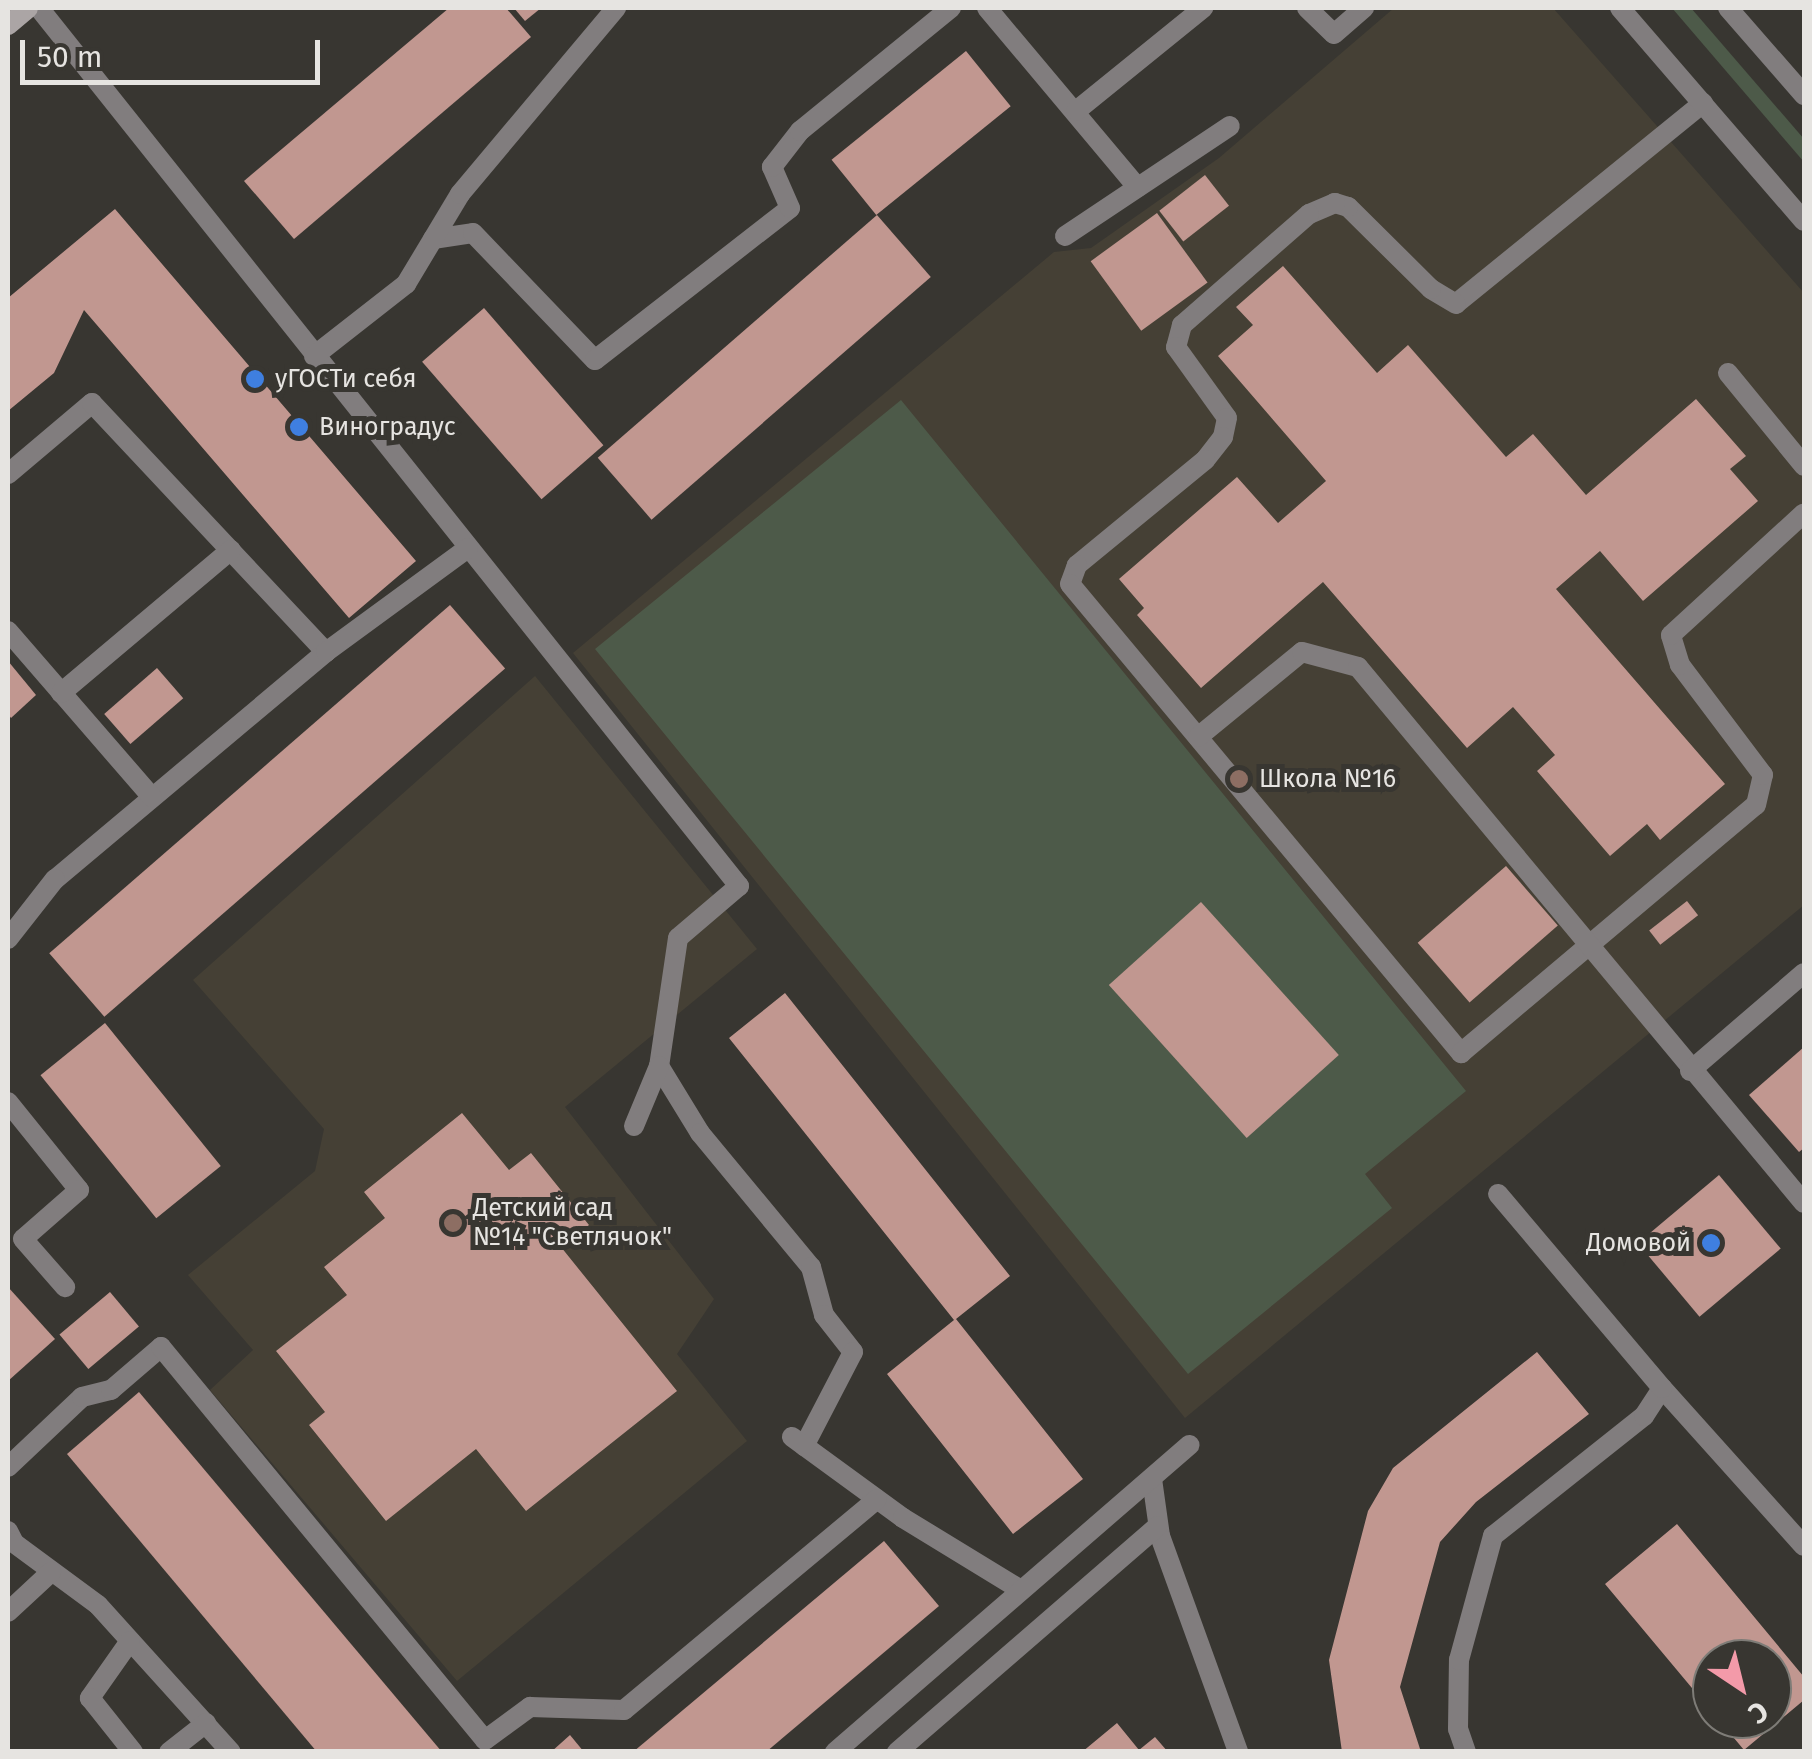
<!DOCTYPE html>
<html>
<head>
<meta charset="utf-8">
<style>
	body { margin:0 }
	#map { position:relative; width:1812px; height:1759px; overflow:hidden; background:#383631; font-family:"Fira Sans",sans-serif }
	div>[style] { position:absolute }
	[style*='--x'] { left:calc(var(--x)*1px); top:calc(var(--y)*1px); width:calc(var(--w)*1px); rotate:calc(var(--a)*1deg) }
	.built>* { inset:0; background:#454035 }
	.green>* { inset:0; background:#4d5a49 }
	.building>* { inset:0; background:#c19790; transform-origin:0 0 }
	.service>* { height:20px; margin:-10px; padding:0 10px; transform-origin:10px; border-radius:10px; background:#817d7e }
	.tertiary>* { height:20px; margin:-10px; padding:0 10px; transform-origin:10px; border-radius:10px; background:#817d7e }
	.secondary>* { height:20px; margin:-10px; padding:0 10px; transform-origin:10px; border-radius:10px; background:#aba5a5 }
	.dots>* { width:28px; height:28px; translate:-50% -50%; box-sizing:border-box; border:5px solid #383631; border-radius:50% }
	span { translate:-50% -50%; white-space:nowrap; text-align:center; line-height:1.15; -webkit-text-stroke:10px #383631; paint-order:stroke }
	.poi-label { font-size:25px; color:#e6e4e1 }
	.left { translate:0 -50%; text-align:left }
	.right { translate:-100% -50%; text-align:right }
	.frame { position:absolute; inset:0; border:10px solid #e6e4e1; pointer-events:none }
	.north { position:absolute; left:1692px; top:1639px; width:100px; height:100px; box-sizing:border-box; background:#383631; border:2px solid #7e7c77; border-radius:50%; rotate:145deg; font-size:28px; font-weight:700; line-height:40px; text-align:center; color:#e6e4e1 }
	.north::after { content:''; display:block; margin:auto; width:35px; height:45px; background:#f39aa9; clip-path:polygon(50% 0,100% 100%,50% 72%,0 100%) }
	.scale { position:absolute; left:20px; top:40px; width:300px; height:45px; box-sizing:border-box; border:5px solid #e6e4e1; border-top:0; padding-left:12px; font-size:30px; line-height:35px; white-space:nowrap; color:#e6e4e1; -webkit-text-stroke:8px #383631; paint-order:stroke }
</style>
</head>
<body>
<div id="map">
	<div class="built">
		<i style="clip-path:polygon(1394px 8px,1553px 8px,1804px 293px,1804px 905px,1185px 1418px,573px 653px,1054px 252px,1091px 248px,1219px 158px)"></i>
		<i style="clip-path:polygon(535px 676px,757px 949px,565px 1107px,714px 1299px,677px 1354px,747px 1441px,457px 1681px,210px 1390px,253px 1350px,188px 1275px,315px 1171px,324px 1129px,193px 980px)"></i>
	</div>
	<div class="green">
		<i style="clip-path:polygon(1672px 8px,1691px 8px,1804px 139px,1804px 162px)"></i>
		<i style="clip-path:polygon(901px 400px,1466px 1091px,1365px 1174px,1392px 1208px,1188px 1374px,595px 649px)"></i>
	</div>
	<div class="building">
		<i style="clip-path:polygon(449px 8px,506px 8px,531px 37px,294px 239px,244px 181px)"></i>
		<i style="clip-path:polygon(514px 8px,541px 8px,525px 21px)"></i>
		<i style="left:966px;top:51px;width:71px;height:173px;rotate:51deg"></i>
		<i style="left:1205px;top:175px;width:39px;height:58px;rotate:52deg"></i>
		<i style="clip-path:polygon(115px 209px,416px 561px,349px 618px,84px 310px,54px 373px,8px 411px,8px 298px)"></i>
		<i style="left:1157px;top:213px;width:86px;height:82px;rotate:54deg"></i>
		<i style="left:877px;top:215px;width:82px;height:370px;rotate:49deg"></i>
		<i style="clip-path:polygon(1283px 266px,1377px 373px,1408px 345px,1506px 457px,1533px 434px,1586px 495px,1696px 399px,1746px 456px,1730px 469px,1758px 501px,1643px 601px,1600px 551px,1556px 589px,1725px 784px,1660px 840px,1647px 824px,1610px 856px,1537px 771px,1555px 755px,1513px 707px,1467px 748px,1323px 582px,1201px 688px,1137px 615px,1144px 608px,1119px 579px,1237px 477px,1278px 523px,1326px 481px,1218px 356px,1253px 325px,1236px 307px)"></i>
		<i style="left:484px;top:308px;width:182px;height:82px;rotate:49deg"></i>
		<i style="left:450px;top:605px;width:84px;height:531px;rotate:49deg"></i>
		<i style="clip-path:polygon(8px 661px,36px 695px,11px 718px,8px 714px)"></i>
		<i style="left:157px;top:668px;width:40px;height:70px;rotate:49deg"></i>
		<i style="left:1506px;top:866px;width:79px;height:117px;rotate:49deg"></i>
		<i style="left:1687px;top:901px;width:18px;height:48px;rotate:52deg"></i>
		<i style="left:1201px;top:902px;width:206px;height:124px;rotate:48deg"></i>
		<i style="clip-path:polygon(785px 993px,1010px 1276px,956px 1319px,1083px 1479px,1013px 1534px,887px 1374px,954px 1320px,729px 1038px)"></i>
		<i style="left:105px;top:1023px;width:184px;height:83px;rotate:51deg"></i>
		<i style="clip-path:polygon(1804px 1047px,1804px 1148px,1799px 1152px,1749px 1095px)"></i>
		<i style="clip-path:polygon(462px 1113px,509px 1170px,531px 1153px,589px 1225px,561px 1247px,677px 1391px,526px 1511px,476px 1449px,386px 1521px,309px 1425px,325px 1412px,276px 1351px,347px 1295px,324px 1267px,385px 1218px,364px 1192px)"></i>
		<i style="left:1719px;top:1175px;width:96px;height:106px;rotate:50deg"></i>
		<i style="clip-path:polygon(8px 1287px,55px 1339px,8px 1381px)"></i>
		<i style="left:110px;top:1292px;width:45px;height:66px;rotate:50deg"></i>
		<i style="clip-path:polygon(1537px 1352px,1589px 1414px,1476px 1502px,1440px 1542px,1400px 1687px,1421px 1752px,1342px 1752px,1329px 1660px,1368px 1511px,1393px 1468px)"></i>
		<i style="clip-path:polygon(139px 1392px,442px 1752px,317px 1752px,67px 1454px)"></i>
		<i style="clip-path:polygon(1677px 1524px,1804px 1677px,1804px 1700px,1744px 1750px,1718px 1719px,1772px 1719px,1772px 1659px,1712px 1659px,1712px 1712px,1605px 1584px)"></i>
		<i style="clip-path:polygon(884px 1541px,939px 1606px,766px 1752px,633px 1752px)"></i>
		<i style="clip-path:polygon(1117px 1723px,1139px 1750px,1155px 1737px,1168px 1752px,1082px 1752px)"></i>
		<i style="clip-path:polygon(570px 1735px,584px 1752px,551px 1752px)"></i>
	</div>
	<div class="service">
		<i style="--x:39;--y:8;--w:1123;--a:51.44"></i>
		<i style="--x:739;--y:886;--w:80;--a:139.6"></i>
		<i style="--x:678;--y:938;--w:129;--a:98.4"></i>
		<i style="--x:659;--y:1066;--w:79;--a:58.5"></i>
		<i style="--x:700;--y:1133;--w:174;--a:50.4"></i>
		<i style="--x:811;--y:1267;--w:50;--a:74.8"></i>
		<i style="--x:824;--y:1315;--w:47;--a:51.9"></i>
		<i style="--x:853;--y:1352;--w:106;--a:117.5"></i>
		<i style="--x:987;--y:8;--w:234;--a:50"></i>
		<i style="--x:1307;--y:8;--w:37;--a:44"></i>
		<i style="--x:1334;--y:34;--w:40;--a:-41"></i>
		<i style="--x:1703;--y:103;--w:318;--a:140.9"></i>
		<i style="--x:1456;--y:304;--w:29;--a:-149"></i>
		<i style="--x:1431;--y:289;--w:117;--a:-135.3"></i>
		<i style="--x:1348;--y:207;--w:14;--a:-163"></i>
		<i style="--x:1335;--y:203;--w:28;--a:157"></i>
		<i style="--x:1309;--y:214;--w:169;--a:138.8"></i>
		<i style="--x:1182;--y:325;--w:23;--a:105"></i>
		<i style="--x:1176;--y:347;--w:87;--a:54.3"></i>
		<i style="--x:1227;--y:418;--w:19;--a:102"></i>
		<i style="--x:1223;--y:437;--w:29;--a:128"></i>
		<i style="--x:1205;--y:460;--w:166;--a:140.6"></i>
		<i style="--x:1077;--y:565;--w:20;--a:110"></i>
		<i style="--x:1070;--y:584;--w:611;--a:50.18"></i>
		<i style="--x:1461;--y:1053;--w:385;--a:-40.1"></i>
		<i style="--x:1756;--y:805;--w:31;--a:-77"></i>
		<i style="--x:1763;--y:775;--w:138;--a:-127"></i>
		<i style="--x:1680;--y:665;--w:31;--a:-107"></i>
		<i style="--x:1671;--y:635;--w:180;--a:-42.5"></i>
		<i style="--x:1076;--y:111;--w:164;--a:-39"></i>
		<i style="--x:1065;--y:236;--w:198;--a:-33.7"></i>
		<i style="--x:433;--y:239;--w:40;--a:-8.5"></i>
		<i style="--x:473;--y:233;--w:176;--a:46.2"></i>
		<i style="--x:595;--y:360;--w:247;--a:-37.9"></i>
		<i style="--x:790;--y:208;--w:45;--a:-113.7"></i>
		<i style="--x:772;--y:167;--w:46;--a:-52.1"></i>
		<i style="--x:800;--y:131;--w:195;--a:-39.2"></i>
		<i style="--x:314;--y:356;--w:117;--a:-38"></i>
		<i style="--x:406;--y:284;--w:105;--a:-59"></i>
		<i style="--x:460;--y:194;--w:243;--a:-50"></i>
		<i style="--x:1728;--y:373;--w:120;--a:50.7"></i>
		<i style="--x:8;--y:474;--w:110;--a:-40.2"></i>
		<i style="--x:92;--y:403;--w:342;--a:46.8"></i>
		<i style="--x:326;--y:652;--w:354;--a:140"></i>
		<i style="--x:55;--y:879;--w:76;--a:128.1"></i>
		<i style="--x:8;--y:631;--w:220;--a:49.1"></i>
		<i style="--x:326;--y:652;--w:176;--a:-36.2"></i>
		<i style="--x:61;--y:693;--w:222;--a:-40.1"></i>
		<i style="--x:1198;--y:737;--w:134;--a:-39.3"></i>
		<i style="--x:1302;--y:652;--w:58;--a:15"></i>
		<i style="--x:1358;--y:667;--w:697;--a:50.24"></i>
		<i style="--x:1690;--y:1071;--w:150;--a:-40.7"></i>
		<i style="--x:8;--y:1102;--w:113;--a:51.1"></i>
		<i style="--x:79;--y:1190;--w:74;--a:138.8"></i>
		<i style="--x:23;--y:1239;--w:64;--a:48.8"></i>
		<i style="--x:634;--y:1126;--w:65;--a:-67.4"></i>
		<i style="--x:1662;--y:1388;--w:212;--a:48.1"></i>
		<i style="--x:792;--y:1437;--w:137;--a:36.1"></i>
		<i style="--x:903;--y:1518;--w:138;--a:31.4"></i>
		<i style="--x:8;--y:1467;--w:102;--a:-43.4"></i>
		<i style="--x:82;--y:1397;--w:30;--a:-14"></i>
		<i style="--x:111;--y:1390;--w:66;--a:-40.7"></i>
		<i style="--x:161;--y:1347;--w:509;--a:50.5"></i>
		<i style="--x:485;--y:1740;--w:56;--a:-36.3"></i>
		<i style="--x:530;--y:1707;--w:94;--a:1.8"></i>
		<i style="--x:624;--y:1710;--w:329;--a:-39.8"></i>
		<i style="--x:1152;--y:1479;--w:58;--a:82"></i>
		<i style="--x:1160;--y:1536;--w:230;--a:70.1"></i>
		<i style="--x:8;--y:1531;--w:13;--a:63"></i>
		<i style="--x:14;--y:1543;--w:104;--a:36.4"></i>
		<i style="--x:98;--y:1605;--w:198;--a:47.9"></i>
		<i style="--x:8;--y:1612;--w:59;--a:-42.9"></i>
		<i style="--x:130;--y:1641;--w:70;--a:125.1"></i>
		<i style="--x:90;--y:1698;--w:69;--a:51.5"></i>
		<i style="--x:169;--y:1752;--w:47;--a:-38.1"></i>
		<i style="--x:835;--y:1752;--w:469;--a:-40.9"></i>
		<i style="--x:897;--y:1752;--w:345;--a:-40.9"></i>
		<i style="--x:1466;--y:1752;--w:24;--a:-109"></i>
		<i style="--x:1458;--y:1729;--w:69;--a:-89.2"></i>
		<i style="--x:1459;--y:1660;--w:129;--a:-74.7"></i>
		<i style="--x:1493;--y:1536;--w:193;--a:-38.5"></i>
		<i style="--x:1644;--y:1416;--w:33;--a:-57"></i>
		<i style="--x:1662;--y:1388;--w:254;--a:-130.2"></i>
	</div>
	<div class="tertiary">
		<i style="--x:1620;--y:8;--w:281;--a:49.2"></i>
		<i style="--x:1728;--y:8;--w:116;--a:48.9"></i>
	</div>
	<div class="secondary">
		<i style="--x:8;--y:25;--w:26;--a:-40"></i>
	</div>
	<div class="dots">
		<i style="left:255px;top:379px;background:#3f7fe0"></i>
		<i style="left:299px;top:427px;background:#3f7fe0"></i>
		<i style="left:1239px;top:779px;background:#8d6e63"></i>
		<i style="left:453px;top:1223px;background:#8d6e63"></i>
		<i style="left:1711px;top:1243px;background:#3f7fe0"></i>
	</div>
	<div class="poi-label">
		<span class="left" style="left:275px;top:379px">уГОСТи себя</span>
		<span class="left" style="left:319px;top:427px">Виноградус</span>
		<span class="left" style="left:1259px;top:779px">Школа №16</span>
		<span class="left" style="left:473px;top:1223px">Детский сад<br>№14 "Светлячок"</span>
		<span class="right" style="left:1691px;top:1243px">Домовой</span>
	</div>
	<div class="frame"></div>
	<div class="north">С</div>
	<div class="scale">50 m</div>
</div>
</body>
</html>
